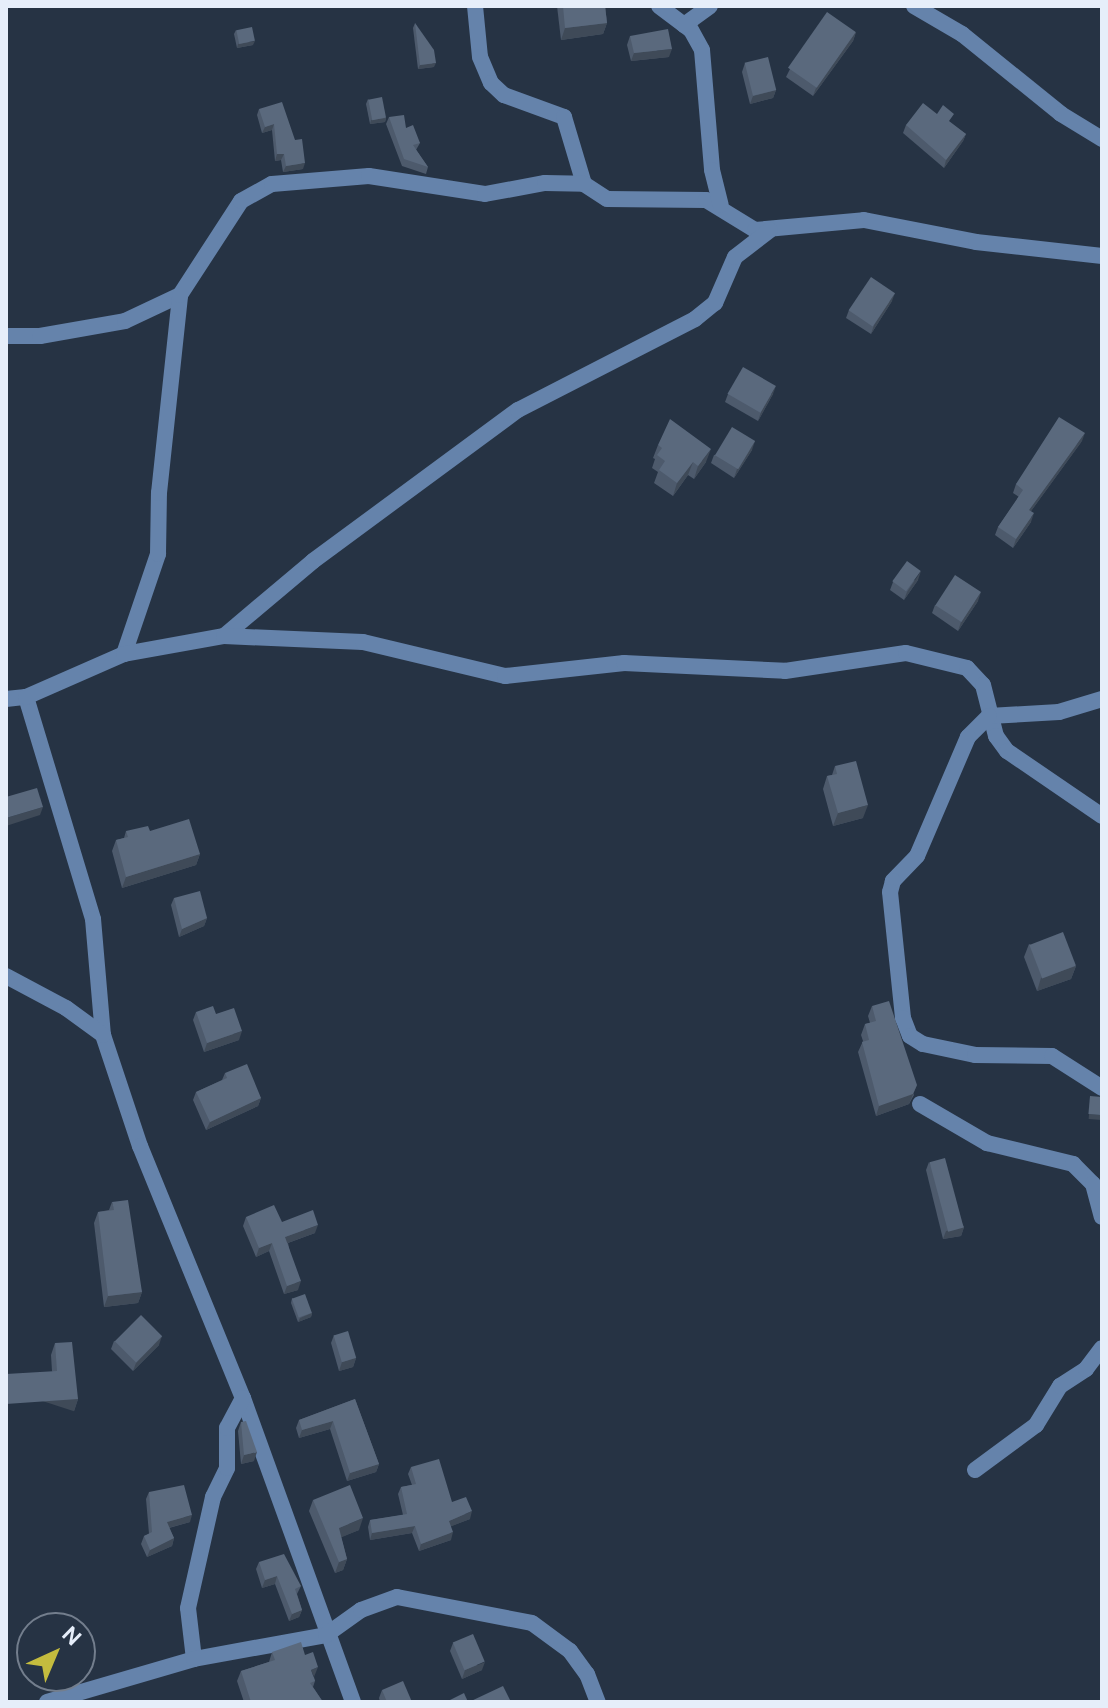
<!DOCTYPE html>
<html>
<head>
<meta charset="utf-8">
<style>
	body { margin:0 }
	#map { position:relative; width:1108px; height:1708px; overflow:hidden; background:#263344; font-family:"DM Sans",sans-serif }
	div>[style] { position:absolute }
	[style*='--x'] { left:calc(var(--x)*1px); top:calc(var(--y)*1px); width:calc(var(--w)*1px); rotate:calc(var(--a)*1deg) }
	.minor>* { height:16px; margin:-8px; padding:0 8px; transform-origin:8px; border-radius:8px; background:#6583ab }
	.wall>* { inset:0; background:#4d5a6c }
	.shaded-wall>* { inset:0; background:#3f4a58; transform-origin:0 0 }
	.building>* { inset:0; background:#5a697d; transform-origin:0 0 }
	span { translate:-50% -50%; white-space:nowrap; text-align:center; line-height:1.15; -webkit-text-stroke:7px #263344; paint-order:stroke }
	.frame { position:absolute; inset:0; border:8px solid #e6eefa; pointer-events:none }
	.north { position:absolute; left:16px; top:1612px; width:80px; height:80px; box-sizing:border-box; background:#263344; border:2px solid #737e8d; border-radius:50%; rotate:44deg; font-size:22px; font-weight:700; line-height:32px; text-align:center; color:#e6eefa }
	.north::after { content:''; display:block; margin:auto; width:28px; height:36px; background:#c4bc3e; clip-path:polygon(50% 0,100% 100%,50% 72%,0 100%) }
</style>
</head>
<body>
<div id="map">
	<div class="minor">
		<i style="--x:475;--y:6;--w:51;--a:84.4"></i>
		<i style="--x:480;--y:57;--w:28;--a:67"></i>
		<i style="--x:491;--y:83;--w:18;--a:43"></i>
		<i style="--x:504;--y:95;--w:64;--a:20.1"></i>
		<i style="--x:564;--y:117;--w:70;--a:73.4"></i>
		<i style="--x:584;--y:184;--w:27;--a:33"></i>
		<i style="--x:607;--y:199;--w:99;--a:0.6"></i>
		<i style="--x:706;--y:200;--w:57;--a:31.5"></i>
		<i style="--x:755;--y:230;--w:109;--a:-5.2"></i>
		<i style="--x:864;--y:220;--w:114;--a:11.1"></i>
		<i style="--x:976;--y:242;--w:127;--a:6.3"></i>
		<i style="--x:659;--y:6;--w:40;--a:37"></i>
		<i style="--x:691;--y:30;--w:23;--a:61"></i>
		<i style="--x:702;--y:50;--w:120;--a:85.2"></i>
		<i style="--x:712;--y:170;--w:36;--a:76"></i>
		<i style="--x:914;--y:6;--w:56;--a:30.3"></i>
		<i style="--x:962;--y:34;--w:127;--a:38.9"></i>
		<i style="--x:1061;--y:114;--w:48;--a:31.4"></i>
		<i style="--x:684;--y:25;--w:32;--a:-36"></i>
		<i style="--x:6;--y:336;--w:34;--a:0"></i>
		<i style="--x:40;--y:336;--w:86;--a:-10"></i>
		<i style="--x:125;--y:321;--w:61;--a:-25.3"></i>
		<i style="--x:224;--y:636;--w:116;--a:-40.1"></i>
		<i style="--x:313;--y:561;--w:255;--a:-36.4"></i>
		<i style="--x:518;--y:410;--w:199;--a:-27.2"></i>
		<i style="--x:695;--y:319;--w:26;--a:-39"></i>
		<i style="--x:715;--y:303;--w:50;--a:-66.5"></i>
		<i style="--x:735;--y:257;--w:44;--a:-37.6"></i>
		<i style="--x:124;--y:654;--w:106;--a:-71.2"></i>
		<i style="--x:158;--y:554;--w:61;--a:-89.1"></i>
		<i style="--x:159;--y:493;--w:199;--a:-83.9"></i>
		<i style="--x:180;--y:295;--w:112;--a:-57"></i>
		<i style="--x:241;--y:201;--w:35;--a:-29"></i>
		<i style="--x:272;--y:184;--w:97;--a:-4.7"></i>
		<i style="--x:369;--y:176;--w:117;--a:8.8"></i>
		<i style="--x:485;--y:194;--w:61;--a:-10.4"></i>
		<i style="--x:545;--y:183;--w:39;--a:1"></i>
		<i style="--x:26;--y:697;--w:232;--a:73.2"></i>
		<i style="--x:93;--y:919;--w:116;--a:85.1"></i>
		<i style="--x:103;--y:1035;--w:117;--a:71.6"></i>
		<i style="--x:140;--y:1146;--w:272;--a:67.8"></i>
		<i style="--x:243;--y:1398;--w:323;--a:70.1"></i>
		<i style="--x:6;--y:699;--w:20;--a:-6"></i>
		<i style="--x:26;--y:697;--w:107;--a:-23.7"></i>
		<i style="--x:124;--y:654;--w:102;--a:-10.2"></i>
		<i style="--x:224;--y:636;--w:139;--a:2.5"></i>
		<i style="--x:363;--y:642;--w:146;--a:13.5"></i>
		<i style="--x:505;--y:676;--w:120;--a:-6.2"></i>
		<i style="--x:624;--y:663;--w:161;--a:2.8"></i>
		<i style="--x:785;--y:671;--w:122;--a:-8.5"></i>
		<i style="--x:906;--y:653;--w:63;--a:13.8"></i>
		<i style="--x:967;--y:668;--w:23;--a:47"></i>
		<i style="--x:983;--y:685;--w:53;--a:75.7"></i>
		<i style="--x:996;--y:736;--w:19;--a:54"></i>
		<i style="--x:1007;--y:751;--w:115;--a:34.4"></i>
		<i style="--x:1102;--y:699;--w:45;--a:163.2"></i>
		<i style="--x:1059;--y:712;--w:70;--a:176.7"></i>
		<i style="--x:989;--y:716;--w:30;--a:135"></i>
		<i style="--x:968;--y:737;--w:129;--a:113.2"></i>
		<i style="--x:917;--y:856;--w:35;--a:134"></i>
		<i style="--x:893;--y:881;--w:11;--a:105"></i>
		<i style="--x:890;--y:892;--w:127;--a:84.1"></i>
		<i style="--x:903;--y:1018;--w:19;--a:69"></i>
		<i style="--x:910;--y:1036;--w:15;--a:32"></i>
		<i style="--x:923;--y:1044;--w:53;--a:11.9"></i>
		<i style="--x:975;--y:1055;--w:77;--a:0.7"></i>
		<i style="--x:1052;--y:1056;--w:59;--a:32.6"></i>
		<i style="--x:6;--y:976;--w:68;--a:28.1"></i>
		<i style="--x:66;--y:1008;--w:46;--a:36.1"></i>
		<i style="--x:920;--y:1104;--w:78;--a:30.2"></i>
		<i style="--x:987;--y:1143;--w:89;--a:13.7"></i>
		<i style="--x:1073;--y:1164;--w:28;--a:45"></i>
		<i style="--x:1093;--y:1184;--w:34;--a:75"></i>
		<i style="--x:975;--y:1470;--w:76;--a:-36.4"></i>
		<i style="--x:1036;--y:1425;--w:46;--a:-58.4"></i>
		<i style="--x:1060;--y:1386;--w:31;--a:-33"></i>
		<i style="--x:1086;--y:1369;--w:26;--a:-53"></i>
		<i style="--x:194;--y:1659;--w:51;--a:-96.7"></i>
		<i style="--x:188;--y:1608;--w:114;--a:-77.3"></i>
		<i style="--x:213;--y:1497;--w:32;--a:-64"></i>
		<i style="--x:227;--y:1468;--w:40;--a:-90"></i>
		<i style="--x:227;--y:1428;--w:34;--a:-62"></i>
		<i style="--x:47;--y:1702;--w:153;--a:-16.3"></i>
		<i style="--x:194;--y:1659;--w:134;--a:-10.3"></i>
		<i style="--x:326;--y:1635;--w:43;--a:-35.5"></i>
		<i style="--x:361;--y:1610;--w:38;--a:-20"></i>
		<i style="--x:397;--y:1597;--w:137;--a:10.9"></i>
		<i style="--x:532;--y:1623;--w:47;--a:36.4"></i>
		<i style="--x:570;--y:1651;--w:29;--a:54"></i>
		<i style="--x:587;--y:1674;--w:30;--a:69"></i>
	</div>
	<div class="wall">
		<i style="clip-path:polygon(557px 6px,605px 6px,607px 23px,603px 34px,561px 40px)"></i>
		<i style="clip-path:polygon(415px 23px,434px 67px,418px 69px,413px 28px)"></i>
		<i style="clip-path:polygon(236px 30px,253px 45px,237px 48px,234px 34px)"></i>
		<i style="clip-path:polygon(856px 32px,853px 41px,813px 96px,786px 77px,790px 69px)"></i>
		<i style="clip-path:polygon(630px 36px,669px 57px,631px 61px,627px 45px)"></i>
		<i style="clip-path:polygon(745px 63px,776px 90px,773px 98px,750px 104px,742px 72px)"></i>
		<i style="clip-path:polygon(368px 99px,386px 118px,385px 122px,370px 124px,366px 104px)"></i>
		<i style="clip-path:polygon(259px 109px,295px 140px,303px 169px,283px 172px,281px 160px,275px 161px,272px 130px,262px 133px,257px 115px)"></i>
		<i style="clip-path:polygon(937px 114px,966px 134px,963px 141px,944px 168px,903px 133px,906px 125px)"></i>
		<i style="clip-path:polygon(389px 117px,406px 128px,420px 143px,416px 150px,428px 167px,426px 174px,402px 166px,386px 124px)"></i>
		<i style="clip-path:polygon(892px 301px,871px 334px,846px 318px,849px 310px)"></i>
		<i style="clip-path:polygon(728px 394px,773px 394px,758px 421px,725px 402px)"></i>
		<i style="clip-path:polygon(1082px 441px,1031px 511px,1031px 522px,1013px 548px,995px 535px,998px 527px,1019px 497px,1013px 493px,1016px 484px)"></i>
		<i style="clip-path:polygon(658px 445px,706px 462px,694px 479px,688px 475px,673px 496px,654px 483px,658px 472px,652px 468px,655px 459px,653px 458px)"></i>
		<i style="clip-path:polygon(752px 450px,734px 478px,711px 463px,714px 455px)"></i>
		<i style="clip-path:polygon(918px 580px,904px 600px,890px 590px,893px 582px)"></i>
		<i style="clip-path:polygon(978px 601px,958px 631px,932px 613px,935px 605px)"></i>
		<i style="clip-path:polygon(835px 766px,863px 818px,833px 826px,823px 789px,827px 776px,832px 775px)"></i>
		<i style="clip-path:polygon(126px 831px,150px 831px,200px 854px,196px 865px,122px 888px,112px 851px,116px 840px,124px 838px)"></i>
		<i style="clip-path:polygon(174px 898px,207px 918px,204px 926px,179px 937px,171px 905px)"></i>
		<i style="clip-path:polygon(1029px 944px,1076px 966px,1071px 979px,1037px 991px,1024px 957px)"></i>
		<i style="clip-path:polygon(872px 1006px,914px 1095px,909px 1104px,876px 1116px,858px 1052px,863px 1041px,861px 1035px,865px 1024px,870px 1023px,868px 1016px)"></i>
		<i style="clip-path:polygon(196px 1012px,216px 1014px,239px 1040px,204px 1052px,193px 1020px)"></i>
		<i style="clip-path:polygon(225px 1073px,261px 1098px,258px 1106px,206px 1130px,193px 1100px,196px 1092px,222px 1080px)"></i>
		<i style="clip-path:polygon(929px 1162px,964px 1227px,961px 1236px,943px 1239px,926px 1170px)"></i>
		<i style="clip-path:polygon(112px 1202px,142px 1292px,138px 1303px,104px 1307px,94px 1223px,98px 1212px,109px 1210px)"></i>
		<i style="clip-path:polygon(246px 1217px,282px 1222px,315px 1233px,288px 1243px,298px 1290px,284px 1294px,269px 1251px,256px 1257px,243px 1226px)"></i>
		<i style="clip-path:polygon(292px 1298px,312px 1313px,311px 1317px,298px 1322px,291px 1303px)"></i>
		<i style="clip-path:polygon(334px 1335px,356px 1358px,353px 1367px,339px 1371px,331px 1343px)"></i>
		<i style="clip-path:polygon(114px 1341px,159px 1345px,133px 1371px,111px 1349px)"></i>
		<i style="clip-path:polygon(55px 1343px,78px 1399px,74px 1411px,52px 1371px,51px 1355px)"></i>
		<i style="clip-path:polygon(355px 1399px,379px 1464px,376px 1472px,347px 1481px,330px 1429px,299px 1438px,296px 1428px,299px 1420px)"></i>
		<i style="clip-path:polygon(241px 1422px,254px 1461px,241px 1464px,238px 1431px)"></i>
		<i style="clip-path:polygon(411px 1467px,470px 1519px,451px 1526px,451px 1540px,419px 1551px,412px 1533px,370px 1540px,368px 1527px,370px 1520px,403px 1515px,398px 1494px,401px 1487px,412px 1485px,408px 1474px)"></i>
		<i style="clip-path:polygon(149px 1492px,190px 1522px,169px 1528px,174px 1538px,172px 1546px,147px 1557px,141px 1544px,144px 1536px,149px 1534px,146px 1499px)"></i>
		<i style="clip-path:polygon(313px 1500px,359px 1530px,341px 1537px,347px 1559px,343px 1570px,335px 1573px,309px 1511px)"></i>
		<i style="clip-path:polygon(259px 1562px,301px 1586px,297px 1594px,302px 1610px,299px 1617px,289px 1621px,275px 1584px,262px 1588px,256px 1569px)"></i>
		<i style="clip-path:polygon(453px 1643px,482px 1670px,462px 1679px,450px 1651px)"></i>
		<i style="clip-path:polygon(272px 1652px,314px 1677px,315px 1681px,313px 1687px,323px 1702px,244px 1702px,237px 1681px,241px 1671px,269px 1662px)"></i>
		<i style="clip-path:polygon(382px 1690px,412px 1702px,380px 1702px,379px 1698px)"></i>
	</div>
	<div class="shaded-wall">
		<i style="clip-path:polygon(607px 23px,603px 34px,561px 40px,565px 28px)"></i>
		<i style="clip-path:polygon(856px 32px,853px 41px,813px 96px,816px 88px)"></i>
		<i style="clip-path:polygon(255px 41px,253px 45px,237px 48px,238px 44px)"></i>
		<i style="clip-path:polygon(672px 49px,669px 57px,631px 61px,634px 53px)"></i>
		<i style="clip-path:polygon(436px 63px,434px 67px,418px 69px,420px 65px)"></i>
		<i style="clip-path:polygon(776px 90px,773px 98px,750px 104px,753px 96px)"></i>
		<i style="clip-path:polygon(386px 118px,385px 122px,370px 124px,371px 120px)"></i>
		<i style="clip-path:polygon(274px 124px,272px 130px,262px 133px,265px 127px)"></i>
		<i style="clip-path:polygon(966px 134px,963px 141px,944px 168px,946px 160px)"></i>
		<i style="clip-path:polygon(277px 154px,284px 154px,281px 160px,275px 161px)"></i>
		<i style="clip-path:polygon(305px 163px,303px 169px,283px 172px,286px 166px)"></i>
		<i style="clip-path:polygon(895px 293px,892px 301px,871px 334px,874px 325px)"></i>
		<i style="clip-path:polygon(776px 386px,773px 394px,758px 421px,761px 412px)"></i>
		<i style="clip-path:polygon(1085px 433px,1082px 441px,1026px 518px,1029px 510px)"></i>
		<i style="clip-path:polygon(755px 441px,752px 450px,734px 478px,737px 469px)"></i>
		<i style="clip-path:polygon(711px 449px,706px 462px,694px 479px,698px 466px)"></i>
		<i style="clip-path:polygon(693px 462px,688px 475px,673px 496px,677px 483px)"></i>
		<i style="clip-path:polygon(1034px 513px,1031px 522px,1013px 548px,1016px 539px)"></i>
		<i style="clip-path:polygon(921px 571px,918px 580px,904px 600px,907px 592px)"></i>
		<i style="clip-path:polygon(981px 592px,978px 601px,958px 631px,961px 622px)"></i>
		<i style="clip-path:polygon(868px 805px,863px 818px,833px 826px,838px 813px)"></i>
		<i style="clip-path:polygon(43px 807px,40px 815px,6px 826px,6px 818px)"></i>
		<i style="clip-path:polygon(200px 854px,196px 865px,122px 888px,126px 877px)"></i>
		<i style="clip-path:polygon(207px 918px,204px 926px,179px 937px,182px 929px)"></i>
		<i style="clip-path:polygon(1076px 966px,1071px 979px,1037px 991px,1041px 978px)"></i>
		<i style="clip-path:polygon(242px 1031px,239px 1040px,204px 1052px,207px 1043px)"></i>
		<i style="clip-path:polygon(917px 1085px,909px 1104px,876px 1116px,879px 1106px)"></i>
		<i style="clip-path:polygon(261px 1098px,258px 1106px,206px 1130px,210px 1122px)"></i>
		<i style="left:1089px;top:1114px;width:13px;height:5px;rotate:4deg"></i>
		<i style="clip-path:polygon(318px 1225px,315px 1233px,282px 1245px,285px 1237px)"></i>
		<i style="clip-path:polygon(964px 1227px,961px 1236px,943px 1239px,946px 1231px)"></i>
		<i style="clip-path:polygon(272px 1243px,269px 1251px,256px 1257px,259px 1248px)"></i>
		<i style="clip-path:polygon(301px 1281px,298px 1290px,284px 1294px,287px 1286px)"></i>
		<i style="clip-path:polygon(142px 1292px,138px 1303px,104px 1307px,108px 1296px)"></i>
		<i style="clip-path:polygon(312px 1313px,311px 1317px,298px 1322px,300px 1318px)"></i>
		<i style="clip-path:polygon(162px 1336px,159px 1345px,133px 1371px,136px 1363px)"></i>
		<i style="clip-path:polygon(356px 1358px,353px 1367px,339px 1371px,342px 1362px)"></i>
		<i style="left:78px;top:1399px;width:13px;height:72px;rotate:108deg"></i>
		<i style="clip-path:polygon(333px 1421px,330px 1429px,299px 1438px,302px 1430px)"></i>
		<i style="clip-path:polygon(257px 1452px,254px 1461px,241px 1464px,244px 1455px)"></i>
		<i style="clip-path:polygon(379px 1464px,376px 1472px,347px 1481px,350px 1473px)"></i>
		<i style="clip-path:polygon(472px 1511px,470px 1519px,447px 1528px,449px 1521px)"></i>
		<i style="clip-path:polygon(192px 1515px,190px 1522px,164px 1529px,167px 1522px)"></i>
		<i style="clip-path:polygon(363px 1518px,359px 1530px,335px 1540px,339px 1528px)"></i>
		<i style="clip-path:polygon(415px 1526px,412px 1533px,370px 1540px,372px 1533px)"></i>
		<i style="clip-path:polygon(453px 1532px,451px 1540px,419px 1551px,421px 1544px)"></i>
		<i style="clip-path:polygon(174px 1538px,172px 1546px,147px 1557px,150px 1550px)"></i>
		<i style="clip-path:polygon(347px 1559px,343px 1570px,335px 1573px,339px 1562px)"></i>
		<i style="clip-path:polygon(277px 1576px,275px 1584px,262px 1588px,265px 1580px)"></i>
		<i style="clip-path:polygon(302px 1610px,299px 1617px,289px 1621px,292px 1614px)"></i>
		<i style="clip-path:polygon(485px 1662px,482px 1670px,462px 1679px,465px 1670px)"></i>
		<i style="clip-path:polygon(318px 1667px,314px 1677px,311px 1670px)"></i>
	</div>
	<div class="building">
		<i style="clip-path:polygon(563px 6px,605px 6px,607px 23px,565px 28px)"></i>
		<i style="left:827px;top:12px;width:35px;height:68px;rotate:35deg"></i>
		<i style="clip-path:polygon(415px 23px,434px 50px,436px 63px,420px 65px)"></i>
		<i style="left:252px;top:27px;width:14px;height:16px;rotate:78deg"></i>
		<i style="clip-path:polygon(668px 29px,672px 49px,634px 53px,630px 36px)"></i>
		<i style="left:768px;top:57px;width:34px;height:24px;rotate:76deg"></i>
		<i style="left:382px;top:97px;width:21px;height:14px;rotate:79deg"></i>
		<i style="clip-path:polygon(282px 102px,295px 140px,302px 139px,305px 163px,286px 166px,284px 154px,277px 154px,274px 124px,265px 127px,259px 109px)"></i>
		<i style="clip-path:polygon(923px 103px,937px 114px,943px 105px,954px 114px,949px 121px,966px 134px,946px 160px,906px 125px)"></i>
		<i style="clip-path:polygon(404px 115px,406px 128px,413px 125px,420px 143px,413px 145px,428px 167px,404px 159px,389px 117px)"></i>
		<i style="left:871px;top:277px;width:29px;height:40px;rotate:34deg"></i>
		<i style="left:743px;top:367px;width:38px;height:31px;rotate:30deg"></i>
		<i style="clip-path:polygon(1059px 417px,1085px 433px,1029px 510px,1034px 513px,1016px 539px,998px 527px,1023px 490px,1016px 484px)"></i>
		<i style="clip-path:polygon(670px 419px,711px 449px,698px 466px,693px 462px,677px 483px,659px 470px,665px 461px,657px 455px,662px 448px,658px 445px)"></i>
		<i style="left:732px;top:427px;width:27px;height:33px;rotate:31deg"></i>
		<i style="left:907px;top:561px;width:17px;height:25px;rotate:36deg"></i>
		<i style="left:955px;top:575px;width:31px;height:36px;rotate:33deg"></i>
		<i style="clip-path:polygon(856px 761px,868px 805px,838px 813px,827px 776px,837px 774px,835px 766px)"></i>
		<i style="clip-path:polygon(37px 788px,43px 807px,6px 818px,6px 797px)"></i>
		<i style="clip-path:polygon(189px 819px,200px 854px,126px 877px,116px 840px,128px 837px,126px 831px,148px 826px,150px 831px)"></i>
		<i style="clip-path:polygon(200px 891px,207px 918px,182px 929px,174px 898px)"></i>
		<i style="left:1063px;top:932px;width:36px;height:36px;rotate:69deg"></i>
		<i style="clip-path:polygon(889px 1001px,917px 1085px,913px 1094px,879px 1106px,862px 1042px,869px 1040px,865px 1024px,876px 1021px,872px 1006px)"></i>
		<i style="clip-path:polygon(213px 1006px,216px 1014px,234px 1008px,242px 1031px,207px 1043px,196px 1012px)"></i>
		<i style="clip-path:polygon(247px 1064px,261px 1098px,210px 1122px,196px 1092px,227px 1078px,225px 1073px)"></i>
		<i style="left:1090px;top:1096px;width:12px;height:18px;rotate:5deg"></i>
		<i style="left:945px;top:1158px;width:72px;height:16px;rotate:75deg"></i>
		<i style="clip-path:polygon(128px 1200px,142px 1292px,108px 1296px,98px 1212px,114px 1210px,112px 1202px)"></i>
		<i style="clip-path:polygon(274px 1205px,282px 1222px,313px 1210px,318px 1225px,285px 1237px,301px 1281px,287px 1286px,272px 1243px,259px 1248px,246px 1217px)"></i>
		<i style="left:305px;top:1294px;width:20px;height:14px;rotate:70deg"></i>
		<i style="left:141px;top:1315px;width:30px;height:37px;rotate:45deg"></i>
		<i style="left:348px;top:1331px;width:28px;height:15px;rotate:73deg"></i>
		<i style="clip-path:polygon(72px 1342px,78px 1399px,6px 1404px,6px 1374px,57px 1371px,55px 1343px)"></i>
		<i style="clip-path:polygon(355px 1399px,379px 1464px,350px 1473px,333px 1421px,302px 1430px,299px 1420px)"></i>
		<i style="clip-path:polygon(246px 1421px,257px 1452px,244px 1455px,241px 1422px)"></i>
		<i style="clip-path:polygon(439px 1459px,452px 1502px,466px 1497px,472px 1511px,449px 1521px,453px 1532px,421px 1544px,415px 1526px,372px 1533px,370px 1520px,407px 1514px,401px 1487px,416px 1484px,411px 1467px)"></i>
		<i style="clip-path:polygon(184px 1485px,192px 1515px,167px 1522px,174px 1538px,150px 1550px,144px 1536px,152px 1532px,149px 1492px)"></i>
		<i style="clip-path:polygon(350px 1485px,363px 1518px,339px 1528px,347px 1559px,339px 1562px,313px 1500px)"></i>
		<i style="clip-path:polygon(284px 1554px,301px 1586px,295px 1589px,302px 1610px,292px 1614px,277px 1576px,265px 1580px,259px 1562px)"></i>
		<i style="left:473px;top:1634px;width:30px;height:22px;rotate:67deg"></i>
		<i style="clip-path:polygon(301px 1642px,305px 1655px,313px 1652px,318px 1667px,311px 1670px,315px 1681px,310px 1683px,323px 1702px,251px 1702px,241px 1671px,275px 1660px,272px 1652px)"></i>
		<i style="clip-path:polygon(403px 1681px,412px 1702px,387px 1702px,382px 1690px)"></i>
		<i style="clip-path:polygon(503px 1686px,511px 1702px,469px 1702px)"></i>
		<i style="clip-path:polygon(464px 1693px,468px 1702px,446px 1702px)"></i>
	</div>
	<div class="frame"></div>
	<div class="north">N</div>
</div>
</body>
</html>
